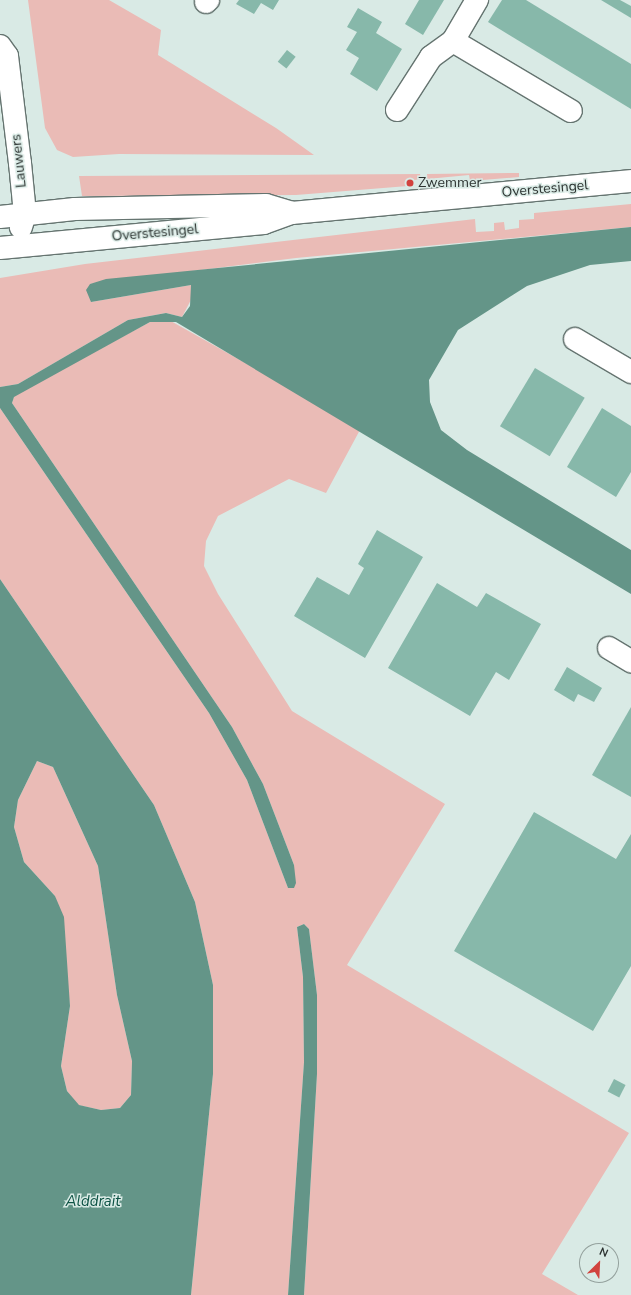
<!DOCTYPE html>
<html>
<head>
<meta charset="utf-8">
<style>
	body { margin:0 }
	#map { position:relative; width:631px; height:1295px; overflow:hidden; background:#d9eae5; font-family:"Nunito Sans",sans-serif }
	div>[style] { position:absolute }
	[style*='--x'] { left:calc(var(--x)*1px); top:calc(var(--y)*1px); width:calc(var(--w)*1px); rotate:calc(var(--a)*1deg) }
	.green>* { inset:0; background:#eabbb6 }
	.water>* { inset:0; background:#649588 }
	.building>* { inset:0; background:#87b8aa; transform-origin:0 0 }
	.roads { filter:drop-shadow(1px 0 #657470) drop-shadow(-1px 0 #657470) drop-shadow(0 1px #657470) drop-shadow(0 -1px #657470) }
	.minor>* { height:22px; margin:-11px; padding:0 11px; transform-origin:11px; border-radius:11px; background:#fff }
	.dots>* { width:11px; height:11px; translate:-50% -50%; box-sizing:border-box; border:2px solid #d9eae5; border-radius:50% }
	span { translate:-50% -50%; white-space:nowrap; text-align:center; line-height:1.15; -webkit-text-stroke:3px #d9eae5; paint-order:stroke }
	.street-label { font-size:14px; color:#2c3331 }
	.poi-label { font-size:14px; color:#2c3331 }
	.left { translate:0 -50%; text-align:left }
	.water-label { font-size:15px; color:#0d5244; font-style:italic }
	.north { position:absolute; left:579px; top:1243px; width:40px; height:40px; box-sizing:border-box; background:#d9eae5; border:1px solid #94a19d; border-radius:50%; rotate:24deg; font-size:11px; font-weight:700; line-height:16px; text-align:center; color:#2c3331 }
	.north::after { content:''; display:block; margin:auto; width:14px; height:18px; background:#d1433e; clip-path:polygon(50% 0,100% 100%,50% 72%,0 100%) }
</style>
</head>
<body>
<div id="map">
	<div class="green">
		<i style="clip-path:polygon(28px 0,109px 0,161px 30px,158px 55px,276px 128px,314px 155px,119px 154px,73px 157px,57px 150px,45px 128px)"></i>
		<i style="clip-path:polygon(519px 173px,519px 177px,470px 181px,469px 175px,427px 179px,427px 174px)"></i>
		<i style="clip-path:polygon(420px 174px,421px 179px,408px 181px,408px 186px,296px 195px,82px 196px,79px 176px)"></i>
		<i style="clip-path:polygon(631px 204px,631px 227px,296px 258px,90px 284px,91px 302px,191px 285px,193px 296px,182px 317px,166px 313px,128px 320px,18px 384px,0 387px,0 278px,85px 264px,475px 219px,476px 232px,494px 231px,494px 223px,504px 222px,505px 230px,519px 228px,519px 220px,534px 219px,534px 213px)"></i>
		<i style="clip-path:polygon(169px 320px,361px 428px,326px 493px,289px 479px,218px 516px,206px 541px,204px 566px,218px 594px,292px 711px,445px 804px,347px 965px,629px 1133px,542px 1274px,578px 1295px,304px 1295px,317px 1074px,317px 995px,309px 929px,304px 924px,297px 927px,303px 977px,304px 1062px,288px 1295px,191px 1295px,213px 1074px,213px 985px,195px 902px,154px 805px,0 579px,0 408px,209px 713px,247px 780px,288px 888px,294px 888px,294px 865px,263px 784px,232px 727px,12px 403px,14px 396px,23px 390px,150px 322px)"></i>
		<i style="clip-path:polygon(37px 761px,53px 767px,98px 866px,117px 995px,132px 1061px,131px 1095px,120px 1108px,101px 1110px,78px 1105px,67px 1091px,61px 1066px,70px 1006px,55px 896px,24px 862px,14px 827px,18px 800px)"></i>
	</div>
	<div class="water">
		<i style="clip-path:polygon(631px 227px,631px 261px,590px 265px,527px 286px,458px 330px,429px 380px,430px 402px,441px 430px,467px 450px,631px 550px,631px 594px,176px 322px,150px 322px,14px 397px,12px 403px,232px 727px,263px 784px,294px 865px,296px 883px,294px 888px,288px 888px,247px 780px,209px 713px,0 408px,0 387px,18px 384px,128px 320px,166px 313px,182px 317px,190px 306px,191px 285px,91px 302px,86px 290px,90px 284px,106px 279px)"></i>
		<i style="clip-path:polygon(evenodd,0 579px,154px 805px,195px 902px,213px 985px,213px 1074px,191px 1295px,0 1295px,0 579px,37px 761px,53px 767px,98px 866px,117px 995px,132px 1061px,131px 1095px,120px 1108px,101px 1110px,79px 1105px,67px 1091px,61px 1066px,70px 1006px,64px 917px,55px 896px,24px 862px,14px 827px,18px 800px,37px 761px)"></i>
		<i style="clip-path:polygon(304px 924px,309px 929px,317px 995px,317px 1074px,304px 1295px,288px 1295px,304px 1062px,303px 977px,297px 927px)"></i>
	</div>
	<div class="building">
		<i style="clip-path:polygon(239px 0,279px 0,273px 10px,261px 3px,254px 14px,236px 4px)"></i>
		<i style="clip-path:polygon(419px 0,444px 0,423px 35px,405px 24px)"></i>
		<i style="clip-path:polygon(502px 0,526px 0,631px 64px,631px 109px,488px 22px)"></i>
		<i style="clip-path:polygon(601px 0,620px 0,631px 6px,631px 18px)"></i>
		<i style="clip-path:polygon(358px 8px,382px 22px,376px 33px,402px 49px,377px 91px,350px 74px,359px 58px,346px 50px,357px 32px,347px 27px)"></i>
		<i style="left:287px;top:50px;width:11px;height:15px;rotate:38deg"></i>
		<i style="left:535px;top:368px;width:58px;height:68px;rotate:31deg"></i>
		<i style="clip-path:polygon(602px 408px,631px 426px,631px 472px,616px 497px,567px 467px)"></i>
		<i style="clip-path:polygon(377px 530px,423px 557px,365px 658px,294px 616px,317px 577px,349px 595px,364px 568px,358px 564px)"></i>
		<i style="clip-path:polygon(437px 583px,477px 607px,486px 593px,541px 624px,509px 680px,496px 672px,470px 716px,388px 668px)"></i>
		<i style="clip-path:polygon(567px 667px,602px 688px,594px 702px,578px 694px,574px 702px,554px 690px)"></i>
		<i style="clip-path:polygon(631px 707px,631px 797px,592px 775px)"></i>
		<i style="clip-path:polygon(534px 812px,616px 859px,631px 834px,631px 966px,593px 1031px,454px 951px)"></i>
		<i style="left:614px;top:1079px;width:13px;height:14px;rotate:27deg"></i>
	</div>
	<div class="roads">
		<div class="minor">
			<i style="--x:206;--y:2;--w:3;--a:-45"></i>
			<i style="--x:453;--y:41;--w:137;--a:30.7"></i>
			<i style="--x:0;--y:46;--w:12;--a:55"></i>
			<i style="--x:7;--y:56;--w:108;--a:83.1"></i>
			<i style="--x:20;--y:163;--w:51;--a:84.4"></i>
			<i style="--x:25;--y:214;--w:14;--a:107"></i>
			<i style="--x:397;--y:110;--w:63;--a:-57.3"></i>
			<i style="--x:431;--y:57;--w:27;--a:-36"></i>
			<i style="--x:453;--y:41;--w:48;--a:-59.7"></i>
			<i style="--x:0;--y:217;--w:75;--a:-6.1"></i>
			<i style="--x:75;--y:209;--w:191;--a:-1.2"></i>
			<i style="--x:266;--y:205;--w:27;--a:17"></i>
			<i style="--x:0;--y:248;--w:265;--a:-5.4"></i>
			<i style="--x:264;--y:223;--w:30;--a:-20"></i>
			<i style="--x:292;--y:213;--w:341;--a:-5.4"></i>
			<i style="--x:575;--y:339;--w:65;--a:30.5"></i>
			<i style="--x:609;--y:648;--w:26;--a:31"></i>
		</div>
	</div>
	<div class="dots">
		<i style="left:410px;top:183px;background:#d1433e"></i>
	</div>
	<div class="street-label">
		<span style="left:19px;top:161px;rotate:-96deg">Lauwers</span>
		<span style="left:545px;top:189px;rotate:-5deg">Overstesingel</span>
		<span style="left:155px;top:233px;rotate:-5deg">Overstesingel</span>
	</div>
	<div class="poi-label">
		<span class="left" style="left:418px;top:183px">Zwemmer</span>
	</div>
	<div class="water-label">
		<span style="left:93px;top:1202px">Alddrait</span>
	</div>
	<div class="north">N</div>
</div>
</body>
</html>
